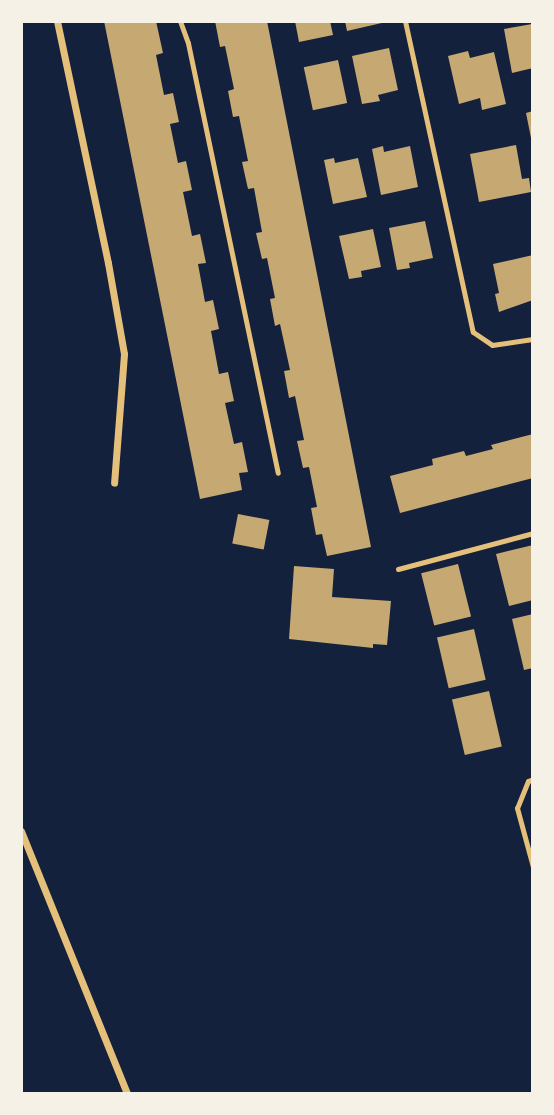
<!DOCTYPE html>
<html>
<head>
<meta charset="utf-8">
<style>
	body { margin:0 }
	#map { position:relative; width:554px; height:1115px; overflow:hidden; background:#14213d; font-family:Karla,sans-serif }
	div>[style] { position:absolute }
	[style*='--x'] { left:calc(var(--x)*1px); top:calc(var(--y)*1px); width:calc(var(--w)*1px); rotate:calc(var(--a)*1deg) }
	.building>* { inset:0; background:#c6a872; transform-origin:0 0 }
	.service>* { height:5px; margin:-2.5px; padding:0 2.5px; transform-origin:2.5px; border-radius:2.5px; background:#e5c07b }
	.minor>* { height:7px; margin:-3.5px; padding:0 3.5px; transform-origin:3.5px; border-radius:3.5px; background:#e5c07b }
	span { translate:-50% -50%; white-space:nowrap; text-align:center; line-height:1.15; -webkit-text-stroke:7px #f6f1e7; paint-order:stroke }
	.frame { position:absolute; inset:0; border:23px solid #f6f1e7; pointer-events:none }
</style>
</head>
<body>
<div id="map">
	<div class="building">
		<i style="clip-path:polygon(104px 21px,156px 21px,163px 53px,156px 55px,164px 95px,173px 93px,179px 122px,170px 124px,178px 163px,186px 161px,192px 190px,183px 192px,192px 236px,200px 234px,206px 263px,198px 264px,205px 302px,213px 300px,219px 329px,211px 331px,219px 374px,228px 372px,234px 401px,225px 403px,234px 444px,242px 442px,248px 472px,239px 473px,242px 490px,200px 499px)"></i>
		<i style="clip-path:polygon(215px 21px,267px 21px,371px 547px,327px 556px,322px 534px,316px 535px,311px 508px,317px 507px,309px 467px,303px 468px,297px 441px,304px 440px,295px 396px,289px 398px,284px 371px,290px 370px,280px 324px,275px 326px,270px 299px,275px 298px,267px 258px,262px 259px,256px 233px,262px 232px,254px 188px,248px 189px,242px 162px,248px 161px,239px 116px,233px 117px,228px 91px,234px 89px,225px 46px,220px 47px)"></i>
		<i style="clip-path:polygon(295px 21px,330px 21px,333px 35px,299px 42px)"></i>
		<i style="clip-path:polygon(345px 21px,386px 21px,386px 22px,347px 31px)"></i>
		<i style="clip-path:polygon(532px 24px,533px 68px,512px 73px,504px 29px)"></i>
		<i style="clip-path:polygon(389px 48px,398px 90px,378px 95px,380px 101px,362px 104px,352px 56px)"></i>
		<i style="clip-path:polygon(468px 51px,470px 58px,494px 52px,506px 104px,482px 110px,480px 98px,459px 104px,448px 56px)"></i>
		<i style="left:338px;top:60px;width:44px;height:35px;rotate:78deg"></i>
		<i style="clip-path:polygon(533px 111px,533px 143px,532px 143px,526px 113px)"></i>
		<i style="clip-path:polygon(516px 145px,522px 179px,529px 178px,531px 192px,479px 202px,470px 154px)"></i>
		<i style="clip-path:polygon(383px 146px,384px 152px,410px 146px,418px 187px,381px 195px,372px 149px)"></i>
		<i style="clip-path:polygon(334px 158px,335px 163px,358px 158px,367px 197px,333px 204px,324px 160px)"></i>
		<i style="clip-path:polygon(425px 221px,433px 258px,409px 263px,410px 268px,397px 270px,389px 228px)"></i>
		<i style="clip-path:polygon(373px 229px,381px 267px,361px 271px,362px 277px,349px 279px,339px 236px)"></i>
		<i style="clip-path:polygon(533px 255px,533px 300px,499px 312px,495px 294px,499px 293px,493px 264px)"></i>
		<i style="clip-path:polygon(533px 434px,533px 478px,400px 513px,390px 476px,433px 465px,432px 459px,464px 451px,466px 456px,493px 449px,491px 445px)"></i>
		<i style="left:238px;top:514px;width:32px;height:30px;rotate:11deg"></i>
		<i style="clip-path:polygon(533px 545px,533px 600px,509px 606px,496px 554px)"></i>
		<i style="left:458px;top:564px;width:54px;height:38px;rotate:76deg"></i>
		<i style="clip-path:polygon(294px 566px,334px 569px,332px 597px,391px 601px,387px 645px,373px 644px,373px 648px,289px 639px)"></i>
		<i style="clip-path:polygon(533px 614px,533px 668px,524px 670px,512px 619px)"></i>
		<i style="left:474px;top:629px;width:52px;height:38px;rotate:77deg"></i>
		<i style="left:489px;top:691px;width:57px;height:38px;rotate:77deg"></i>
	</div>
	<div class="service">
		<i style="--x:180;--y:21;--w:23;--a:70"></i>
		<i style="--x:188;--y:43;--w:439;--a:78.2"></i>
		<i style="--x:405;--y:21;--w:318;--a:77.7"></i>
		<i style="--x:473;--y:332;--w:23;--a:34"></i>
		<i style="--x:492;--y:345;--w:41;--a:-8.3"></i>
		<i style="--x:398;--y:569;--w:140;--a:-14.9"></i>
		<i style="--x:533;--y:779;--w:5;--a:158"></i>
		<i style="--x:528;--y:781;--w:29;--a:112"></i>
		<i style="--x:517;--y:808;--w:61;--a:74.8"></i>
	</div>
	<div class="minor">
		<i style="--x:57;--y:21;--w:247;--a:78.1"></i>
		<i style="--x:108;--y:263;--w:92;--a:80"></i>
		<i style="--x:124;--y:354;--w:129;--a:94.4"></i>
		<i style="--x:21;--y:831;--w:284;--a:68"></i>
	</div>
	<div class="frame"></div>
</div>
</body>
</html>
